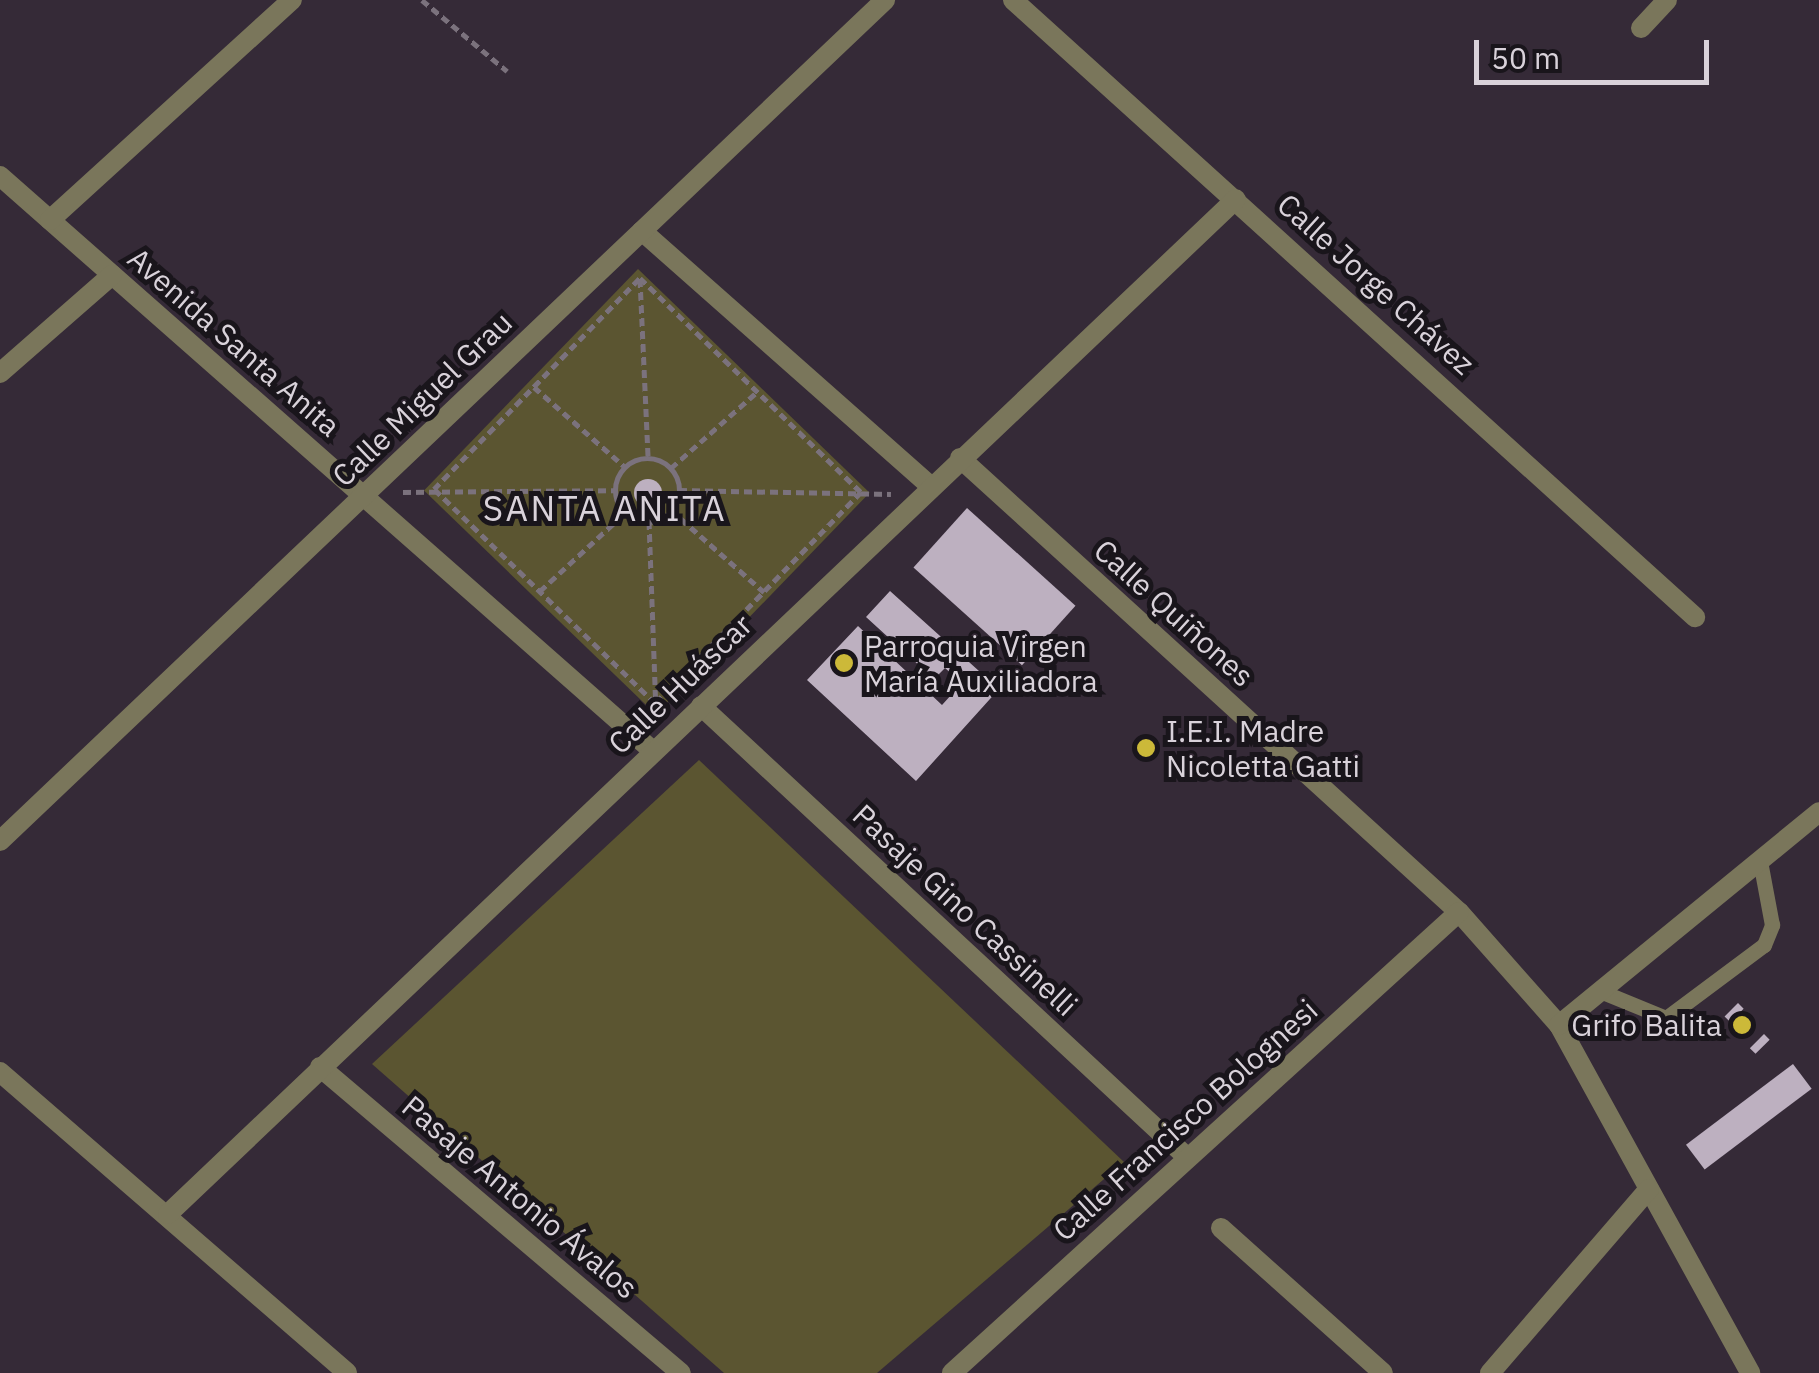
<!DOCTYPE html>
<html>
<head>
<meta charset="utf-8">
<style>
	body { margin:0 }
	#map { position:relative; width:1819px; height:1373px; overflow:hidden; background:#352a37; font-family:"IBM Plex Sans",sans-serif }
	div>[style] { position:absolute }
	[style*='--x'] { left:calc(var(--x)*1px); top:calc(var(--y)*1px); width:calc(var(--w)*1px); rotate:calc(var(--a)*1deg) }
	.green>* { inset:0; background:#5b5531; transform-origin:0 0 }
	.building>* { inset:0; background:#bdb0c0; transform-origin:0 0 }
	.round { border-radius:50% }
	.path>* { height:5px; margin-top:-2.5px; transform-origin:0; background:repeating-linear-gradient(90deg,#7b727d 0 8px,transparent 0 13px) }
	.path>.ring { margin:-2.5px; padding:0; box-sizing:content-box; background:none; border:5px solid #7b727d; border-radius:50% }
	.service>* { height:15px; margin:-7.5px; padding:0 7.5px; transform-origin:7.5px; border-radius:7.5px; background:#7a765b }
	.minor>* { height:20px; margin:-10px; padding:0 10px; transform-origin:10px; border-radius:10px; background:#7a765b }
	.dots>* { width:28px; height:28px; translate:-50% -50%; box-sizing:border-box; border:5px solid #19151b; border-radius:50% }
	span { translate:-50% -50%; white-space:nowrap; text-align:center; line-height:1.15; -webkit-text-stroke:10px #19151b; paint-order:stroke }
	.street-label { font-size:30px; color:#d9d2da }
	.poi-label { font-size:30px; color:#d9d2da }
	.left { translate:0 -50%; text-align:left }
	.right { translate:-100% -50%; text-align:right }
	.quarter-label { font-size:35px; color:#d9d2da; letter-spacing:2.5px }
	.scale { position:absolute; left:1474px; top:40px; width:235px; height:45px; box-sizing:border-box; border:5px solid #d9d2da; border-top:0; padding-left:12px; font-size:30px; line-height:35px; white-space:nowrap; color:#d9d2da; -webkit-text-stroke:8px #19151b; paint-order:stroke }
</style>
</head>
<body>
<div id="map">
	<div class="green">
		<i style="left:638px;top:269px;width:322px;height:308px;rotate:44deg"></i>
		<i style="clip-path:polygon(699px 760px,1124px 1162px,877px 1373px,724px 1373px,372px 1064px)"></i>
	</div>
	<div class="building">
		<i class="round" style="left:634px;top:479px;width:28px;height:28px"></i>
		<i style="left:967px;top:508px;width:146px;height:80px;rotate:42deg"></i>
		<i style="clip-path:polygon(890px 591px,999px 689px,916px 781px,807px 680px,858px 626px,942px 705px,962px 683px,945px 668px,934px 679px,866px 617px)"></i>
		<i style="left:1738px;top:1003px;width:8px;height:19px;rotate:45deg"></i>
		<i style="left:1764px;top:1034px;width:8px;height:20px;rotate:45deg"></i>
		<i style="left:1793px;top:1064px;width:31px;height:134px;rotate:53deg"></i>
	</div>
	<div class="path">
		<i style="--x:422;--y:0;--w:111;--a:39.9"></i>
		<i style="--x:640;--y:278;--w:308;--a:44.1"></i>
		<i style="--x:861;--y:492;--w:295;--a:134.3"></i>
		<i style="--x:655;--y:703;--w:308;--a:-135.9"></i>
		<i style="--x:434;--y:489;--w:295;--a:-45.7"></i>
		<i style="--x:640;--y:279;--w:178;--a:87.4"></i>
		<i style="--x:534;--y:387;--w:121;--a:41.3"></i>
		<i class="ring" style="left:615px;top:458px;width:59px;height:59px"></i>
		<i style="--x:671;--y:468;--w:115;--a:-41.5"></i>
		<i style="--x:679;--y:490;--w:212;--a:1.1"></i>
		<i style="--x:403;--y:492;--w:212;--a:-0.5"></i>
		<i style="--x:671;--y:510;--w:124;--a:41.4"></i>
		<i style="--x:649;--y:521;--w:192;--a:87.9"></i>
		<i style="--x:540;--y:591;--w:117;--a:-42.6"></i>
	</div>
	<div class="service">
		<i style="--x:1600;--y:991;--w:71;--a:22.2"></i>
		<i style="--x:1666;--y:1018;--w:122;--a:-36.7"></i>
		<i style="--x:1764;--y:945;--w:22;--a:-68"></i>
		<i style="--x:1772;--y:925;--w:65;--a:-100.6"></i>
	</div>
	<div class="minor">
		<i style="--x:1013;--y:0;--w:920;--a:42.14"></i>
		<i style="--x:1641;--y:28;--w:38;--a:-47"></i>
		<i style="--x:0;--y:176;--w:870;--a:41.37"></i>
		<i style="--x:50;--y:220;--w:327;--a:-42.3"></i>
		<i style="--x:642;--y:231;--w:385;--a:41.5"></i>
		<i style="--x:0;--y:373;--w:149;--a:-41.2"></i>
		<i style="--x:960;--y:458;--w:675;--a:42.3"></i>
		<i style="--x:1459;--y:912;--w:151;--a:48.5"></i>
		<i style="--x:1559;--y:1025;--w:397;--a:61.2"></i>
		<i style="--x:701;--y:706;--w:664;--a:42.87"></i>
		<i style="--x:0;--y:841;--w:1221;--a:-43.54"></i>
		<i style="--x:1559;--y:1025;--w:336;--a:-39.3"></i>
		<i style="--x:320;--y:1067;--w:473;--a:40.3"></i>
		<i style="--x:0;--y:1072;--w:459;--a:40.9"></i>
		<i style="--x:168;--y:1214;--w:1473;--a:-43.54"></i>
		<i style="--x:1221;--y:1228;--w:217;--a:41.8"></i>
		<i style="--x:952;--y:1373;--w:685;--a:-42.28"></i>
		<i style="--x:1490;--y:1373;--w:243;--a:-49.2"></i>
	</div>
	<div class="dots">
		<i style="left:844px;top:663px;background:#ccb939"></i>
		<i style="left:1146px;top:748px;background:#ccb939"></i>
		<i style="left:1742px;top:1025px;background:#ccb939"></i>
	</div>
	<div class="street-label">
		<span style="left:1376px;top:284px;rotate:42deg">Calle Jorge Chávez</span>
		<span style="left:234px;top:342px;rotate:41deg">Avenida Santa Anita</span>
		<span style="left:422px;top:399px;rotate:-44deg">Calle Miguel Grau</span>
		<span style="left:1174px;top:613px;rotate:42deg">Calle Quiñones</span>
		<span style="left:680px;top:684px;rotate:-44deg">Calle Huáscar</span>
		<span style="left:965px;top:910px;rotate:43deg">Pasaje Gino Cassinelli</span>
		<span style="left:1185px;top:1120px;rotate:-42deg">Calle Francisco Bolognesi</span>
		<span style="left:520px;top:1197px;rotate:40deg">Pasaje Antonio Ávalos</span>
	</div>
	<div class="poi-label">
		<span class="left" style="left:864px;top:663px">Parroquia Virgen<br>María Auxiliadora</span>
		<span class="left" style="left:1166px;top:748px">I.E.I. Madre<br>Nicoletta Gatti</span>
		<span class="right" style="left:1722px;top:1025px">Grifo Balita</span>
	</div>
	<div class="quarter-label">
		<span style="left:605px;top:508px">SANTA ANITA</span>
	</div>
	<div class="scale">50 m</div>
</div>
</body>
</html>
